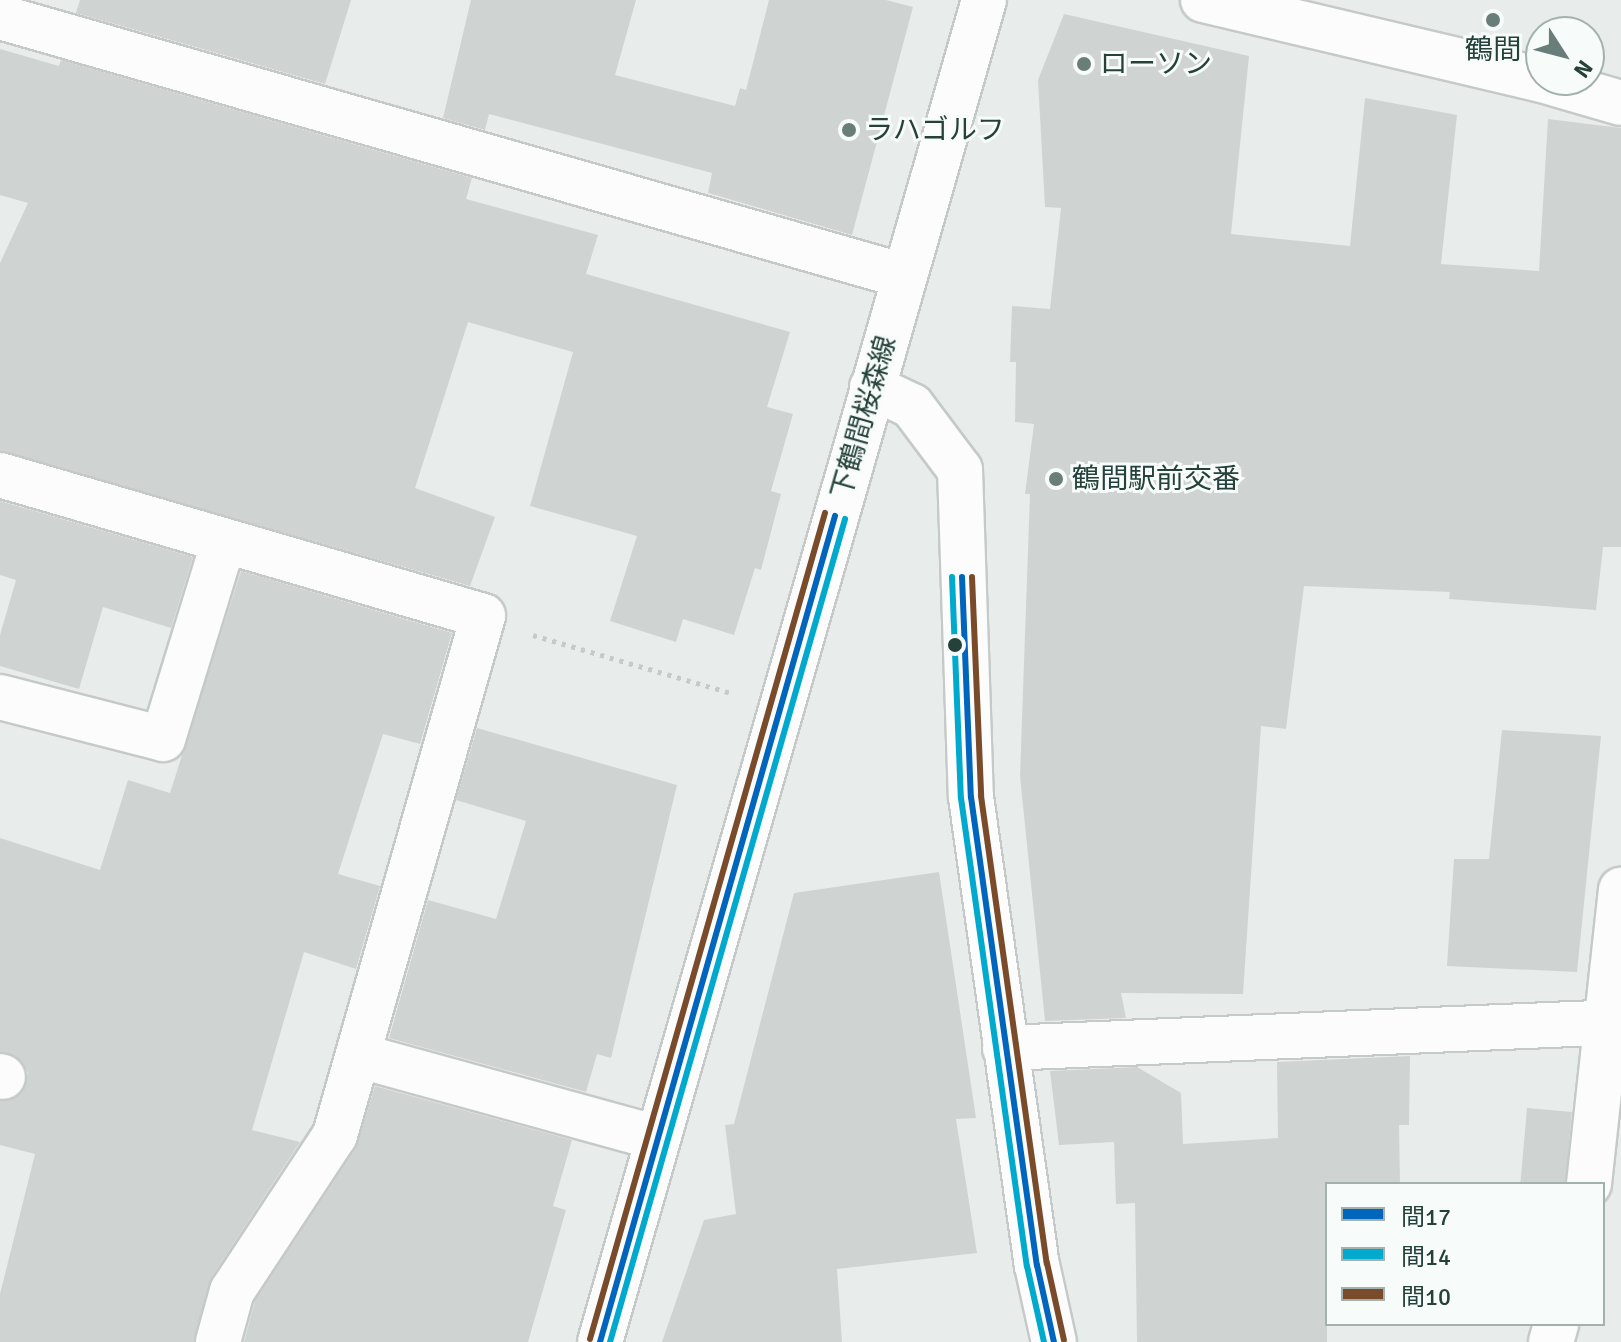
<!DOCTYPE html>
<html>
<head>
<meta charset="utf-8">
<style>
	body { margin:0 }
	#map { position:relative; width:1621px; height:1342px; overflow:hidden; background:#e8edeb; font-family:Signika,"Noto Sans JP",sans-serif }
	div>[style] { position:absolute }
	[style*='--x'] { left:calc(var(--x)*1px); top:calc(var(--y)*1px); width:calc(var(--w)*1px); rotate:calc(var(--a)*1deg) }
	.building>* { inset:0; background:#cfd4d2; transform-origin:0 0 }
	.path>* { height:5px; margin-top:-2.5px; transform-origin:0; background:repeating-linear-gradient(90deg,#c3ccca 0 4px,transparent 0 10px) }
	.roads { filter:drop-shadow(2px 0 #c5cac8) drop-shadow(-2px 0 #c5cac8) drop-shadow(0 2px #c5cac8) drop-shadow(0 -2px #c5cac8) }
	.minor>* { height:44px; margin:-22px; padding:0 22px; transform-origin:22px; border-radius:22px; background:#fcfcfc }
	.bus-1>* { height:6px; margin:-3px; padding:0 3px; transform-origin:3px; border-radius:3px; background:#0065bd }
	.bus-2>* { height:6px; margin:-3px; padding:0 3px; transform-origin:3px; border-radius:3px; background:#00a9ce }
	.bus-3>* { height:6px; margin:-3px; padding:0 3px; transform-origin:3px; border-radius:3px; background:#7a4b2a }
	.dots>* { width:22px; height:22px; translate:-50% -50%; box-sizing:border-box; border:4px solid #f7fbf9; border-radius:50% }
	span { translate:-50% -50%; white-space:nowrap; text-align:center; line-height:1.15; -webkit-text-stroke:6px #f7fbf9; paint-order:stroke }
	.poi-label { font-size:28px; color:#24423a }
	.left { translate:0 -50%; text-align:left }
	.street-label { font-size:28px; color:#24423a }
	.legend { position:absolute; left:1325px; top:1182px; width:280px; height:144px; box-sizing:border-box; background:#f7fbf9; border:2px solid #a3b1ad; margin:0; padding:10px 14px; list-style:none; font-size:24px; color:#24423a }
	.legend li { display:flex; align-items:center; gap:16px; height:40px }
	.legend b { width:40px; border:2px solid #a3b1ad }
	.north { position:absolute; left:1525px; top:16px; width:80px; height:80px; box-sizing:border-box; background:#f7fbf9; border:2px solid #a3b1ad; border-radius:50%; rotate:126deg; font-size:22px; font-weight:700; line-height:32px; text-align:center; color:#24423a }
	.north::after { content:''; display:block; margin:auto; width:28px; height:36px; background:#697e78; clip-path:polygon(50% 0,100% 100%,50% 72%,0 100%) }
</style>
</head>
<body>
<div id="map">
	<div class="building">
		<i style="clip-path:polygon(80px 0,351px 0,325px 84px,76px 13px)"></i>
		<i style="clip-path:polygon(471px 0,636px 0,615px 75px,735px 106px,740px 88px,746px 90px,769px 0,886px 0,913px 7px,852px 235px,708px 193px,712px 173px,489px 114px,485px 130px,443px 118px)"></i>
		<i style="clip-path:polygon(1064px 14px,1249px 56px,1231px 234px,1350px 246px,1365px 98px,1457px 115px,1441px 264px,1539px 271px,1548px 119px,1621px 128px,1621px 547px,1603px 547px,1596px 610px,1449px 599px,1450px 592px,1304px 586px,1286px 729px,1261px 726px,1243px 994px,1121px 993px,1126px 1018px,1045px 1021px,1020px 776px,1030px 494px,1025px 494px,1034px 424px,1015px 422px,1016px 362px,1010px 362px,1012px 306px,1050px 309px,1061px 208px,1045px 207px,1038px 80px)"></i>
		<i style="clip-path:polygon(0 49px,59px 66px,61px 60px,472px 178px,466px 199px,598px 235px,586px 274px,790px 332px,767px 407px,793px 414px,771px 491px,781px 494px,761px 570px,755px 568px,734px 635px,683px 619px,676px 642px,610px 621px,637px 536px,530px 506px,573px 352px,468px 322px,415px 488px,495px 517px,470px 586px,0 451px,0 263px,28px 203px,0 195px)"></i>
		<i style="clip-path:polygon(0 501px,193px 557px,171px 628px,103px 607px,79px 689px,0 666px,0 635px,16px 580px,0 575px)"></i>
		<i style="clip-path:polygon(241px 571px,452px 633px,420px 744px,383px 734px,338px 874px,380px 886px,356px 969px,304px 952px,252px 1130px,300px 1142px,211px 1278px,194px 1342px,0 1342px,0 1294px,35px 1154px,0 1145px,0 1101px,20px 1095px,28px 1073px,21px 1060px,0 1052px,0 838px,100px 870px,128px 780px,170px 793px)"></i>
		<i style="clip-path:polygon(477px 728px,677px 785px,611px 1058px,597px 1054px,586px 1092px,389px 1038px,428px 900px,496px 919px,526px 821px,456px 800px)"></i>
		<i style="clip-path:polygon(1502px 730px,1601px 736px,1577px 972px,1447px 966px,1454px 859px,1489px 859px)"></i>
		<i style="clip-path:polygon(939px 872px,976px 1118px,956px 1119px,977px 1253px,837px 1269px,842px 1342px,662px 1342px,704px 1220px,736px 1214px,725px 1125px,734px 1124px,794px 893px)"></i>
		<i style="clip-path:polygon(1410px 1056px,1409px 1125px,1399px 1125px,1400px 1184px,1327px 1184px,1327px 1342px,1137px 1342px,1135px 1203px,1116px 1204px,1114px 1142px,1059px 1145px,1050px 1071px,1137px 1067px,1181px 1093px,1183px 1144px,1278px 1138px,1277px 1062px)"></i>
		<i style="clip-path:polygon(375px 1086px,572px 1140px,553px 1206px,566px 1210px,528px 1342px,244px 1342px,255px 1301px,356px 1148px)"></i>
		<i style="left:1527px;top:1108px;width:45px;height:76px;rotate:5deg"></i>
	</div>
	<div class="path">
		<i style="--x:533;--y:635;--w:206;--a:16.3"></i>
	</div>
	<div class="roads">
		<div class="minor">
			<i style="--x:1203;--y:0;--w:347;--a:13.3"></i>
			<i style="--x:0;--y:17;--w:940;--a:15.99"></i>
			<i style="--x:1542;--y:80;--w:82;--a:16.2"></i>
			<i style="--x:872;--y:387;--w:44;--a:25.4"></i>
			<i style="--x:912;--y:406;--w:80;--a:53.1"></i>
			<i style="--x:960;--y:470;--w:327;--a:88.1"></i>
			<i style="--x:971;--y:797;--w:473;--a:82"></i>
			<i style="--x:1037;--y:1265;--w:79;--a:77.6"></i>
			<i style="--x:0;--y:475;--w:503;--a:16.27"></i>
			<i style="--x:483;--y:616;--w:540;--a:105.92"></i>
			<i style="--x:335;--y:1135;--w:187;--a:123.4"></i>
			<i style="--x:232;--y:1291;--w:53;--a:105.4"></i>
			<i style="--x:0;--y:697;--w:168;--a:14.4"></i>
			<i style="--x:163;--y:739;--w:207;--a:-72.9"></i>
			<i style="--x:1005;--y:1048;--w:617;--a:-2.42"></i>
			<i style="--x:360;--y:1056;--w:309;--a:15.4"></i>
			<i style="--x:0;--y:1076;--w:3;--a:18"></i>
			<i style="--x:1589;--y:1184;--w:296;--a:-83.8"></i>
			<i style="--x:600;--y:1342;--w:1396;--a:-74.03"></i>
			<i style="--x:1551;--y:1342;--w:19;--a:-74"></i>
		</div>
	</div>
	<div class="bus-1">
		<i style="--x:962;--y:577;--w:220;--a:87.7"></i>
		<i style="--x:971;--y:797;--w:473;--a:82"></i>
		<i style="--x:1037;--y:1265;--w:79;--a:77.6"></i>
		<i style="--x:600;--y:1342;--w:859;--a:-74.12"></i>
	</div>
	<div class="bus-2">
		<i style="--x:952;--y:577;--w:221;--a:87.7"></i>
		<i style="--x:961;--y:798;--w:473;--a:82"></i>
		<i style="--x:1027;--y:1266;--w:78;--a:77.4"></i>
		<i style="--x:610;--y:1342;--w:856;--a:-74.06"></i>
	</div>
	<div class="bus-3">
		<i style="--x:972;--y:577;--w:219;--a:87.6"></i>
		<i style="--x:981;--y:796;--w:472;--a:82"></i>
		<i style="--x:1047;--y:1263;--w:79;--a:77.6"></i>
		<i style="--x:590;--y:1339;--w:859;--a:-74.12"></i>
	</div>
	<div class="dots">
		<i style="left:1493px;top:20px;background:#697e78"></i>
		<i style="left:1084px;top:64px;background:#697e78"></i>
		<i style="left:849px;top:130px;background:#697e78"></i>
		<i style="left:1056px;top:479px;background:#697e78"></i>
		<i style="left:955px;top:645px;background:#24423a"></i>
	</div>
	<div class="poi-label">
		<span style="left:1493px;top:50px">鶴間</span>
		<span class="left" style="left:1100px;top:64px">ローソン</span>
		<span class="left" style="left:865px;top:130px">ラハゴルフ</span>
		<span class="left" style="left:1072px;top:479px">鶴間駅前交番</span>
	</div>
	<div class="street-label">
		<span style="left:864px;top:417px;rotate:-74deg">下鶴間桜森線</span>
	</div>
	<ul class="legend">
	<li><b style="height:10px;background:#0065bd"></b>間17</li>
	<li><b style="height:10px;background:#00a9ce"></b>間14</li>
	<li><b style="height:10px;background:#7a4b2a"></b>間10</li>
	</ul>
	<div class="north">N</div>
</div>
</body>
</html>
